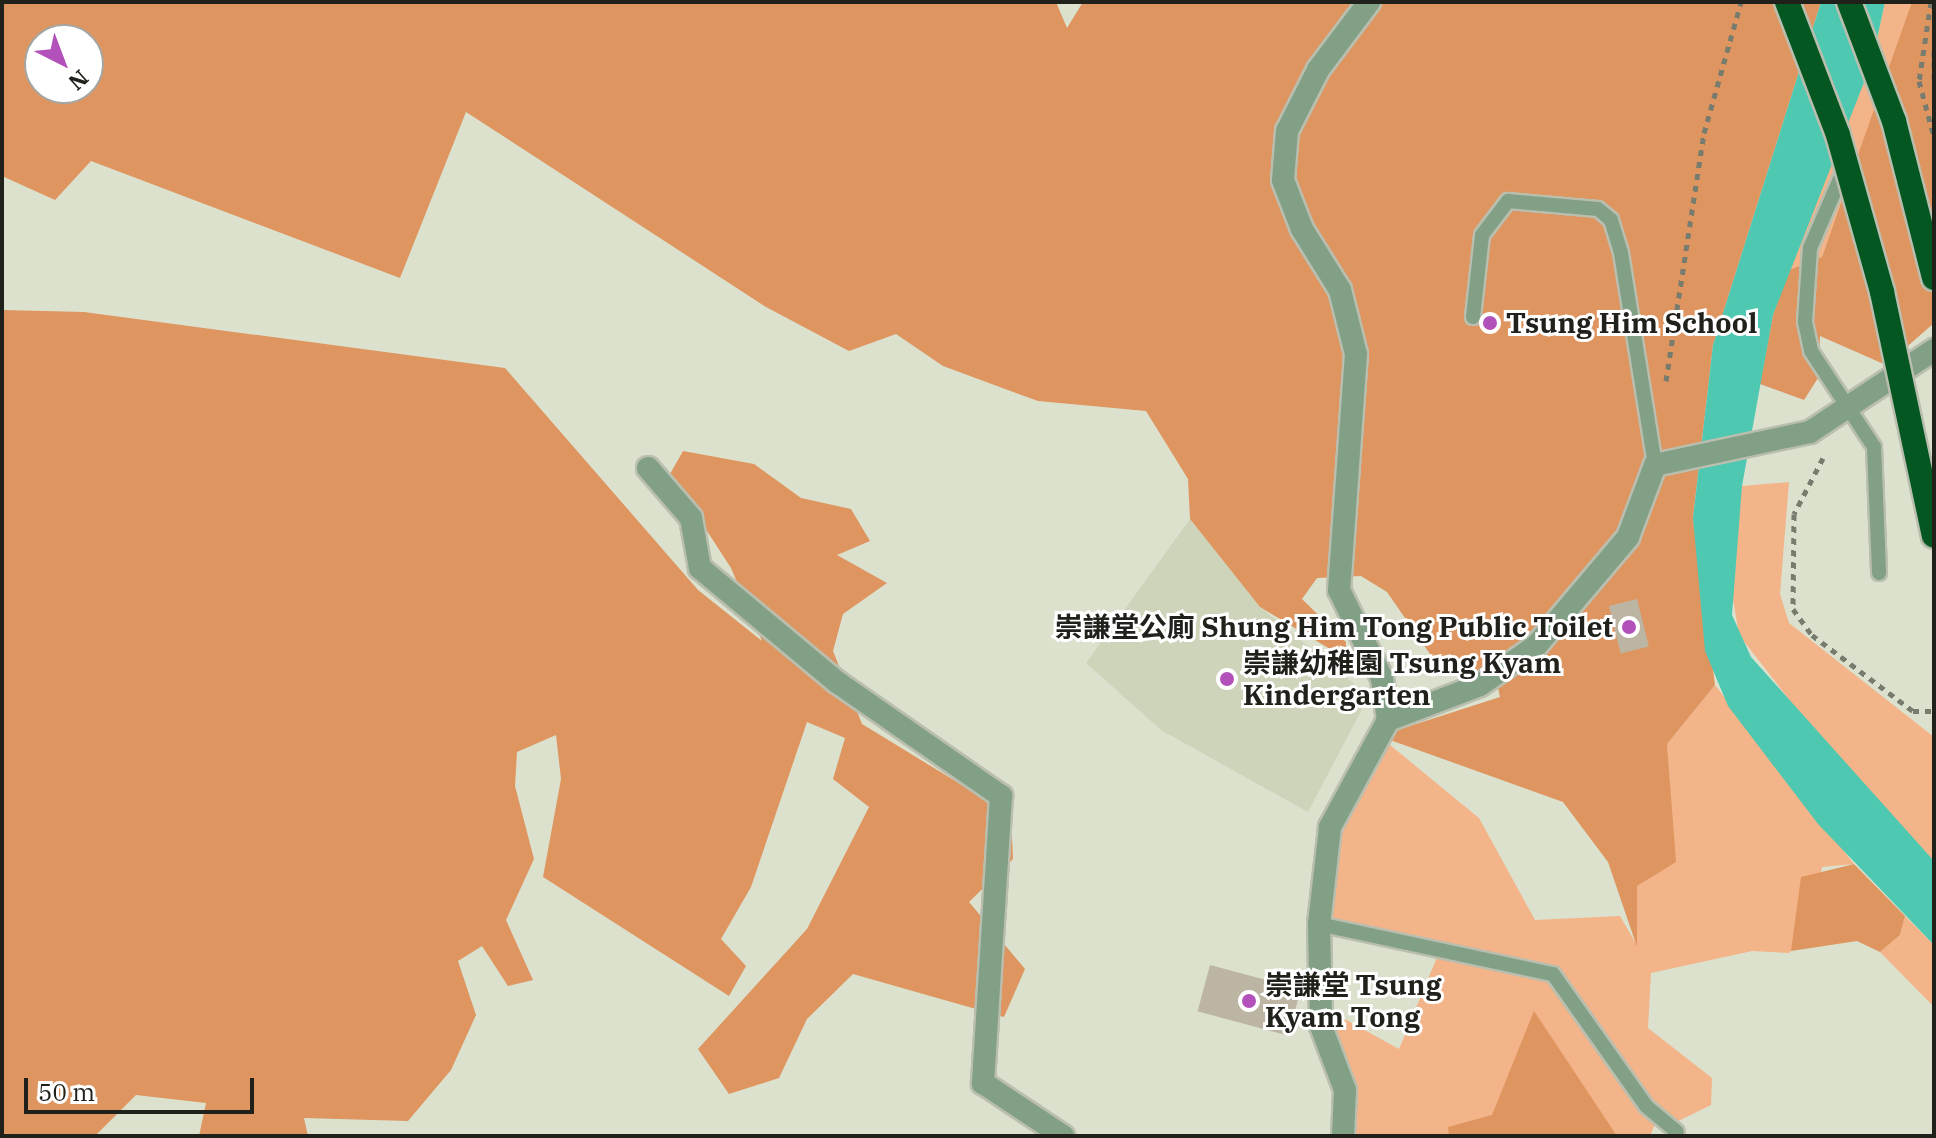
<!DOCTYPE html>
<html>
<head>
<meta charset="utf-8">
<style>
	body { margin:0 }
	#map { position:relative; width:1936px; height:1138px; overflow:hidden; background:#dce1ce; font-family:"IBM Plex Serif","Noto Sans SC",serif }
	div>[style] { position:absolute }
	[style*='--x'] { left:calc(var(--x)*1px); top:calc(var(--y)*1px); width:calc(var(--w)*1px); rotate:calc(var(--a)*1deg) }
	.built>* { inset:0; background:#ced4ba }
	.green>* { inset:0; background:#f2b488 }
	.forest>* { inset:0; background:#de955f }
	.water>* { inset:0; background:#4fc8b2 }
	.building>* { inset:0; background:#bcb5a3; transform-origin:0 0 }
	.path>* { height:5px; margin-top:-2.5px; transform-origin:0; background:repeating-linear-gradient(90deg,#787c6f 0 6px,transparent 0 12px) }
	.roads { filter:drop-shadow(2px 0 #babeae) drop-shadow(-2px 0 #babeae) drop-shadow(0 2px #babeae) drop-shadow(0 -2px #babeae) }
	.service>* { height:14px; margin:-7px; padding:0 7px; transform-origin:7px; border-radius:7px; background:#82a086 }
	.minor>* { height:22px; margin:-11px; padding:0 11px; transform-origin:11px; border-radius:11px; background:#82a086 }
	.motorway>* { height:24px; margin:-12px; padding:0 12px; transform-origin:12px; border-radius:12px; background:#045721 }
	.bridges { filter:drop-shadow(2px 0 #babeae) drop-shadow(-2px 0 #babeae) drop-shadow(0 2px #babeae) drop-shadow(0 -2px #babeae) }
	.motorway-bridge>* { height:24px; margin:-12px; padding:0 12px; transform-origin:12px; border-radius:12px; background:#045721 }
	.dots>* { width:22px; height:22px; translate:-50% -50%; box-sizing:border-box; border:4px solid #fff; border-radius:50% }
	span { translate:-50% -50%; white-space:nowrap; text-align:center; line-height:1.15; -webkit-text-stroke:6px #fff; paint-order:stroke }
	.poi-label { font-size:28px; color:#1f211a; font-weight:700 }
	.left { translate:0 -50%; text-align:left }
	.right { translate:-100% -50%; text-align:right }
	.frame { position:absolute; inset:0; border:4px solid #1f211a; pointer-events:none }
	.north { position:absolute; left:24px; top:24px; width:80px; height:80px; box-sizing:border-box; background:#fff; border:2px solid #a5a6a3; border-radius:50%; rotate:138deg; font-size:22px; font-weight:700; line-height:32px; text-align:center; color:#1f211a }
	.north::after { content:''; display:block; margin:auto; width:28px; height:36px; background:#b251b9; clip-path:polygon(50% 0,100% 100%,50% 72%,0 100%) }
	.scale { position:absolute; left:24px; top:1078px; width:230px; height:36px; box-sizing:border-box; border:4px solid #1f211a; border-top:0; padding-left:10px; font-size:24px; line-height:28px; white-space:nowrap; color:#1f211a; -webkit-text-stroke:6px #fff; paint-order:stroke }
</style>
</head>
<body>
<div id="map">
	<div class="built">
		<i style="clip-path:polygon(1190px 519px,1260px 607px,1369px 696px,1308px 812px,1161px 730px,1086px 663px)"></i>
	</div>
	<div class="green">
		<i style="clip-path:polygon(1885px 2px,1912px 2px,1912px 8px,1822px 257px,1789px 270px,1872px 62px)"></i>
		<i style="clip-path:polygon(1789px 482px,1780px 594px,1789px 623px,1934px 737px,1934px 861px,1823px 743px,1739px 635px,1731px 587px,1742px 486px)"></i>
		<i style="clip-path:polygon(1715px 685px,1854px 864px,1822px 867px,1810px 932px,1789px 953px,1752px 951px,1651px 973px,1648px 1028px,1712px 1078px,1711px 1105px,1670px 1125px,1658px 1117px,1650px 1136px,1347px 1136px,1321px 1006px,1399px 1049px,1440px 950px,1319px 924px,1330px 827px,1379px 736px,1479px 818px,1535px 920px,1620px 916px,1637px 945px,1637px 886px,1675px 861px,1667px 744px)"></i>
		<i style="clip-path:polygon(1905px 916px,1934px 945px,1934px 1007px,1880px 952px,1900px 935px)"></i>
	</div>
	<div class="forest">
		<i style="clip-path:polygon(evenodd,2px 2px,1056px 2px,1067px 28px,1083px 2px,1821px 2px,1713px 345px,1693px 518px,1715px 685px,1667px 744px,1676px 862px,1637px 886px,1637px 947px,1608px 862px,1563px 802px,1379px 736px,1500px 697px,1495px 674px,1439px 667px,1387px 592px,1361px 576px,1317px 578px,1302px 599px,1346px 642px,1345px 658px,1260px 607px,1190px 519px,1188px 479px,1146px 411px,1038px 401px,943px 366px,896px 334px,849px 351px,766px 307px,466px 112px,400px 278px,91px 161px,55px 200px,2px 176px,2px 2px,40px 40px,88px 40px,88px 88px,40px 88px,40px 40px)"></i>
		<i style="clip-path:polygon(1912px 2px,1934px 2px,1934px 323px,1886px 365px,1820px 336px,1818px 378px,1804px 400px,1760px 384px,1773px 315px,1789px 270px,1822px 257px)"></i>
		<i style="clip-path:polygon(2px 310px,84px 312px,505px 368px,698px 590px,762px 641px,731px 568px,670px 474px,683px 451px,754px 464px,801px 498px,851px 509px,870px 541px,837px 555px,887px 583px,843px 614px,833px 651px,862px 724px,1011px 815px,1013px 859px,969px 902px,1025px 969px,1004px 1017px,853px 974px,807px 1019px,779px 1078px,729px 1094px,698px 1049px,807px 929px,869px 807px,833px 779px,845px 738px,807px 722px,751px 887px,721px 939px,746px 966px,729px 996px,543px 877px,561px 779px,556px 735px,517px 752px,515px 786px,534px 859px,506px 920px,533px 980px,508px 986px,482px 946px,458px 961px,476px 1015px,451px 1070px,408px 1121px,304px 1118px,308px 1136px,199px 1136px,206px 1103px,136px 1095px,95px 1136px,2px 1136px)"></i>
		<i style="clip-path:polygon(1854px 864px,1905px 916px,1900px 935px,1880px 952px,1857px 941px,1791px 951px,1801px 877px)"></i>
		<i style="clip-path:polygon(1534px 1011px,1617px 1136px,1449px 1136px,1448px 1127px,1492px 1115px)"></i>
	</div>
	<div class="water">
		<i style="clip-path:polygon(1821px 2px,1885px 2px,1872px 62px,1773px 315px,1742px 486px,1732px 615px,1751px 657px,1934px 861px,1934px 945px,1818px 824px,1728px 706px,1705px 651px,1693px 518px,1713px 345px)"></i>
	</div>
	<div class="building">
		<i style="left:1637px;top:599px;width:49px;height:29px;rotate:76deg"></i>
		<i style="left:1210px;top:965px;width:94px;height:48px;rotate:15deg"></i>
	</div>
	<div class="path">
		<i style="--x:1931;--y:2;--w:80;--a:98.6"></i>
		<i style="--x:1919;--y:81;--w:58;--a:75"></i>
		<i style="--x:1934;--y:50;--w:29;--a:90"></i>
		<i style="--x:1666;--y:381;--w:251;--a:-81.3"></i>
		<i style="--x:1704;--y:133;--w:136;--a:-74.2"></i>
		<i style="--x:1823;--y:458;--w:63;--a:117.4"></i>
		<i style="--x:1794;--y:514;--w:95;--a:90.6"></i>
		<i style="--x:1793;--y:609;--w:32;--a:54"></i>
		<i style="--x:1812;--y:635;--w:126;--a:37"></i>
		<i style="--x:1913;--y:711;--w:21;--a:0"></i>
	</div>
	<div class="roads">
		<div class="service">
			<i style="--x:1846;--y:165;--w:90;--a:113.4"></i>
			<i style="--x:1810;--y:248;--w:74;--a:93.9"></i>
			<i style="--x:1805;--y:322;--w:30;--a:78"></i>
			<i style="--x:1811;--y:351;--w:115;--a:56.7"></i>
			<i style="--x:1874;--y:447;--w:126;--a:87.7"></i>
			<i style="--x:1473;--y:317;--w:82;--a:-83.7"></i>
			<i style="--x:1482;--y:235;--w:43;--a:-52.6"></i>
			<i style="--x:1508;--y:201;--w:90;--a:5.1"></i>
			<i style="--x:1598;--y:209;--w:17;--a:40"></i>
			<i style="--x:1611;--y:220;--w:34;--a:73"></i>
			<i style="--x:1621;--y:253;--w:215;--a:80.9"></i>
			<i style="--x:1319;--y:924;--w:239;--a:12.1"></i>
			<i style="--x:1553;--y:974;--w:161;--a:54.8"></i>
			<i style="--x:1646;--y:1106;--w:40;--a:40"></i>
		</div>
		<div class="minor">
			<i style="--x:1369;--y:2;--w:85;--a:126.9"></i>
			<i style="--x:1318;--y:70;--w:68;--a:116.9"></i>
			<i style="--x:1287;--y:131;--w:49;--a:94.7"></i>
			<i style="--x:1283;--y:180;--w:53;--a:68.8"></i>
			<i style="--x:1302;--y:229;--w:72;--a:58.1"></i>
			<i style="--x:1340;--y:290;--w:66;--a:76"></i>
			<i style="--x:1356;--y:354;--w:237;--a:94.1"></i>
			<i style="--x:1339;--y:590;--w:98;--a:64"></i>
			<i style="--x:1382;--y:678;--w:42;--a:81.9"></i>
			<i style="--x:648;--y:468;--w:66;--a:49.3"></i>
			<i style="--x:691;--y:518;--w:51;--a:79.8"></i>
			<i style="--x:700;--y:568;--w:178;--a:39.8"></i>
			<i style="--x:837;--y:682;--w:200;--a:34.8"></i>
			<i style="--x:1001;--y:796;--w:288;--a:93.6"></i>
			<i style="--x:983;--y:1083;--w:96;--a:33.5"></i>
			<i style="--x:1343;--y:1136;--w:46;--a:-87.5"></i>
			<i style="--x:1345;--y:1090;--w:68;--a:-110.6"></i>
			<i style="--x:1321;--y:1026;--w:102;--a:-91.1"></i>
			<i style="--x:1319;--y:924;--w:98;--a:-83.5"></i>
			<i style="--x:1330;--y:827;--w:122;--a:-61.5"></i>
			<i style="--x:1388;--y:720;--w:98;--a:-20.8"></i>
			<i style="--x:1480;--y:685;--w:68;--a:-34.9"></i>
			<i style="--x:1536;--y:646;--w:143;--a:-49.8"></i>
			<i style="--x:1628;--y:537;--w:77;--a:-69.4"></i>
			<i style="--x:1655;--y:465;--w:158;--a:-12"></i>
			<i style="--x:1810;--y:432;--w:149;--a:-33.5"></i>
		</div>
		<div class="motorway">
			<i style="--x:1849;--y:2;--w:127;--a:69.3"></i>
			<i style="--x:1894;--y:121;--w:162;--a:75.7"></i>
		</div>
	</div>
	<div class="bridges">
		<div class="motorway-bridge">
			<i style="--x:1787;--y:2;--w:142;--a:69"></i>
			<i style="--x:1838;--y:135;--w:163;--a:74.3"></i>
			<i style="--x:1882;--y:292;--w:249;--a:78"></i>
		</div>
	</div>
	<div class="dots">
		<i style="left:1490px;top:323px;background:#b251b9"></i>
		<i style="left:1629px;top:627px;background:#b251b9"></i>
		<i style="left:1227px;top:679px;background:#b251b9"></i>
		<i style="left:1249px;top:1001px;background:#b251b9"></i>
	</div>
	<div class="poi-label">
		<span class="left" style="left:1506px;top:323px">Tsung Him School</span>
		<span class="right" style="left:1613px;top:627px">崇謙堂公廁 Shung Him Tong Public Toilet</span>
		<span class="left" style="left:1243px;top:679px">崇謙幼稚園 Tsung Kyam<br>Kindergarten</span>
		<span class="left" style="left:1265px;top:1001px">崇謙堂 Tsung<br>Kyam Tong</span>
	</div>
	<div class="frame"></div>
	<div class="north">N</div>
	<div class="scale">50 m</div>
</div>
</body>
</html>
